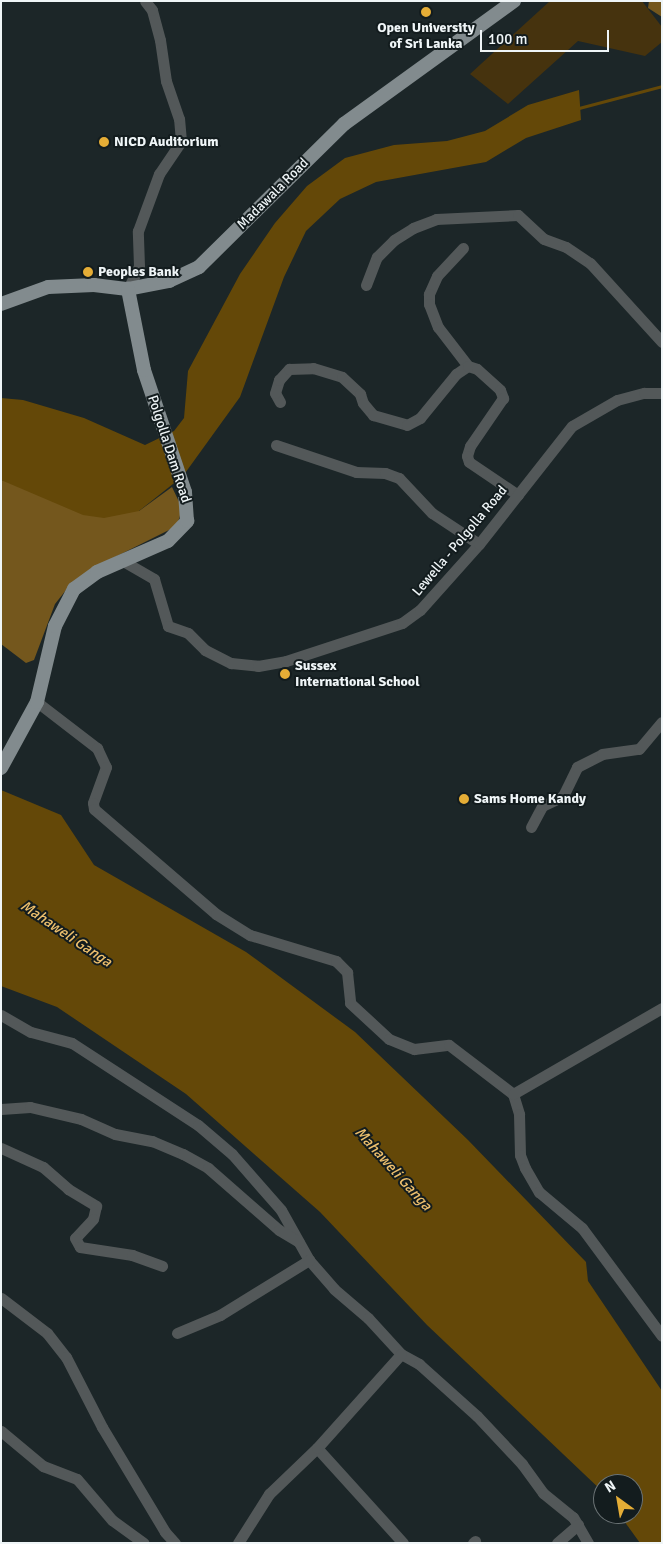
<!DOCTYPE html>
<html>
<head>
<meta charset="utf-8">
<style>
	body { margin:0 }
	#map { position:relative; width:663px; height:1544px; overflow:hidden; background:#1c2628; font-family:Signika,sans-serif }
	div>[style] { position:absolute }
	[style*='--x'] { left:calc(var(--x)*1px); top:calc(var(--y)*1px); width:calc(var(--w)*1px); rotate:calc(var(--a)*1deg) }
	.green>* { inset:0; background:#46330e }
	.forest>* { inset:0; background:#74571d }
	.water>* { inset:0; background:#644808 }
	.stream>* { height:2.5px; margin:-1.25px; padding:0 1.25px; transform-origin:1.25px; border-radius:1.25px; background:#644808 }
	.minor>* { height:11px; margin:-5.5px; padding:0 5.5px; transform-origin:5.5px; border-radius:5.5px; background:#535859 }
	.major>* { height:14px; margin:-7px; padding:0 7px; transform-origin:7px; border-radius:7px; background:#828b8e }
	.dots>* { width:14px; height:14px; translate:-50% -50%; box-sizing:border-box; border:2px solid #131c1e; border-radius:50% }
	span { translate:-50% -50%; white-space:nowrap; text-align:center; line-height:1.15; -webkit-text-stroke:4px #131c1e; paint-order:stroke }
	.poi-label { font-size:14px; color:#eff5f7; font-weight:700 }
	.left { translate:0 -50%; text-align:left }
	.street-label { font-size:14px; color:#eff5f7 }
	.water-label { font-size:15px; color:#ecbf6d; font-style:italic }
	.frame { position:absolute; inset:0; border:2px solid #eff5f7; pointer-events:none }
	.north { position:absolute; left:593px; top:1474px; width:50px; height:50px; box-sizing:border-box; background:#131c1e; border:1px solid #6b7375; border-radius:50%; rotate:328deg; font-size:14px; font-weight:700; line-height:20px; text-align:center; color:#eff5f7 }
	.north::after { content:''; display:block; margin:auto; width:18px; height:22px; background:#e5ad36; clip-path:polygon(50% 0,100% 100%,50% 72%,0 100%) }
	.scale { position:absolute; left:480px; top:30px; width:129px; height:22px; box-sizing:border-box; border:2px solid #eff5f7; border-top:0; padding-left:6px; font-size:15px; line-height:18px; white-space:nowrap; color:#eff5f7; -webkit-text-stroke:4px #131c1e; paint-order:stroke }
</style>
</head>
<body>
<div id="map">
	<div class="green">
		<i style="clip-path:polygon(550px 1px,642px 1px,662px 27px,662px 42px,645px 56px,578px 41px,508px 104px,470px 74px)"></i>
	</div>
	<div class="forest">
		<i style="clip-path:polygon(649px 1px,662px 1px,662px 17px,648px 8px)"></i>
		<i style="clip-path:polygon(1px 480px,139px 511px,172px 487px,182px 508px,177px 526px,103px 563px,70px 585px,55px 604px,34px 660px,26px 663px,1px 644px)"></i>
	</div>
	<div class="water">
		<i style="clip-path:polygon(579px 90px,581px 120px,526px 138px,486px 162px,376px 182px,340px 199px,306px 231px,284px 277px,240px 397px,183px 476px,139px 511px,104px 518px,83px 515px,1px 480px,1px 398px,23px 400px,84px 418px,145px 445px,174px 431px,184px 418px,188px 371px,240px 274px,275px 223px,307px 186px,345px 158px,394px 145px,447px 141px,485px 131px,528px 105px)"></i>
		<i style="clip-path:polygon(1px 790px,61px 815px,94px 865px,246px 952px,355px 1032px,468px 1140px,586px 1262px,588px 1281px,662px 1391px,662px 1543px,640px 1543px,619px 1514px,633px 1514px,633px 1484px,603px 1484px,603px 1492px,427px 1325px,320px 1212px,186px 1094px,57px 1007px,1px 986px)"></i>
	</div>
	<div class="stream">
		<i style="--x:579;--y:108;--w:86;--a:-14.8"></i>
	</div>
	<div class="minor">
		<i style="--x:463;--y:248;--w:38;--a:133"></i>
		<i style="--x:437;--y:276;--w:20;--a:114"></i>
		<i style="--x:429;--y:294;--w:10;--a:90"></i>
		<i style="--x:429;--y:304;--w:25;--a:69"></i>
		<i style="--x:438;--y:327;--w:49;--a:52.4"></i>
		<i style="--x:366;--y:285;--w:30;--a:-69"></i>
		<i style="--x:377;--y:257;--w:24;--a:-45"></i>
		<i style="--x:394;--y:240;--w:22;--a:-32"></i>
		<i style="--x:413;--y:228;--w:25;--a:-21"></i>
		<i style="--x:436;--y:219;--w:82;--a:-2.8"></i>
		<i style="--x:518;--y:215;--w:35;--a:43"></i>
		<i style="--x:544;--y:239;--w:23;--a:20"></i>
		<i style="--x:566;--y:247;--w:29;--a:34"></i>
		<i style="--x:590;--y:263;--w:107;--a:47.7"></i>
		<i style="--x:128;--y:289;--w:25;--a:-64"></i>
		<i style="--x:139;--y:266;--w:35;--a:-92"></i>
		<i style="--x:138;--y:231;--w:61;--a:-69.8"></i>
		<i style="--x:159;--y:174;--w:40;--a:-56"></i>
		<i style="--x:181;--y:141;--w:22;--a:-95"></i>
		<i style="--x:179;--y:119;--w:40;--a:-108.9"></i>
		<i style="--x:166;--y:81;--w:41;--a:-98.3"></i>
		<i style="--x:160;--y:40;--w:31;--a:-105"></i>
		<i style="--x:152;--y:10;--w:11;--a:-128"></i>
		<i style="--x:280;--y:402;--w:10;--a:-119"></i>
		<i style="--x:275;--y:393;--w:14;--a:-73"></i>
		<i style="--x:279;--y:380;--w:15;--a:-48"></i>
		<i style="--x:289;--y:369;--w:24;--a:-2"></i>
		<i style="--x:313;--y:368;--w:30;--a:17"></i>
		<i style="--x:342;--y:377;--w:25;--a:43"></i>
		<i style="--x:360;--y:394;--w:9;--a:72"></i>
		<i style="--x:363;--y:403;--w:16;--a:50"></i>
		<i style="--x:373;--y:415;--w:35;--a:16"></i>
		<i style="--x:407;--y:425;--w:15;--a:-28"></i>
		<i style="--x:420;--y:418;--w:57;--a:-50.7"></i>
		<i style="--x:456;--y:374;--w:14;--a:-34"></i>
		<i style="--x:468;--y:366;--w:9;--a:18"></i>
		<i style="--x:477;--y:369;--w:31;--a:42"></i>
		<i style="--x:500;--y:390;--w:9;--a:69"></i>
		<i style="--x:503;--y:398;--w:58;--a:124.5"></i>
		<i style="--x:470;--y:446;--w:10;--a:107"></i>
		<i style="--x:467;--y:456;--w:6;--a:72"></i>
		<i style="--x:469;--y:462;--w:59;--a:34"></i>
		<i style="--x:276;--y:445;--w:84;--a:18.6"></i>
		<i style="--x:356;--y:472;--w:29;--a:2"></i>
		<i style="--x:385;--y:473;--w:15;--a:20"></i>
		<i style="--x:399;--y:478;--w:48;--a:46.7"></i>
		<i style="--x:432;--y:513;--w:56;--a:33.4"></i>
		<i style="--x:123;--y:561;--w:36;--a:30"></i>
		<i style="--x:154;--y:579;--w:49;--a:73.4"></i>
		<i style="--x:168;--y:626;--w:21;--a:19"></i>
		<i style="--x:188;--y:633;--w:24;--a:45"></i>
		<i style="--x:205;--y:650;--w:29;--a:27"></i>
		<i style="--x:231;--y:663;--w:27;--a:6"></i>
		<i style="--x:258;--y:666;--w:28;--a:-10"></i>
		<i style="--x:286;--y:661;--w:122;--a:-18.1"></i>
		<i style="--x:402;--y:623;--w:22;--a:-36"></i>
		<i style="--x:420;--y:610;--w:89;--a:-48.2"></i>
		<i style="--x:479;--y:544;--w:150;--a:-51.8"></i>
		<i style="--x:572;--y:426;--w:52;--a:-30"></i>
		<i style="--x:617;--y:400;--w:28;--a:-15"></i>
		<i style="--x:644;--y:393;--w:18;--a:0"></i>
		<i style="--x:37;--y:702;--w:76;--a:37.5"></i>
		<i style="--x:97;--y:748;--w:21;--a:65"></i>
		<i style="--x:106;--y:767;--w:38;--a:110"></i>
		<i style="--x:93;--y:803;--w:6;--a:81"></i>
		<i style="--x:94;--y:809;--w:161;--a:40.7"></i>
		<i style="--x:216;--y:914;--w:40;--a:32"></i>
		<i style="--x:250;--y:935;--w:90;--a:16.8"></i>
		<i style="--x:336;--y:961;--w:16;--a:45"></i>
		<i style="--x:347;--y:972;--w:31;--a:84"></i>
		<i style="--x:350;--y:1003;--w:53;--a:42.7"></i>
		<i style="--x:389;--y:1039;--w:27;--a:22"></i>
		<i style="--x:414;--y:1049;--w:35;--a:-7"></i>
		<i style="--x:449;--y:1045;--w:81;--a:37.4"></i>
		<i style="--x:513;--y:1094;--w:21;--a:73"></i>
		<i style="--x:519;--y:1114;--w:41;--a:88.6"></i>
		<i style="--x:520;--y:1155;--w:14;--a:69"></i>
		<i style="--x:525;--y:1168;--w:28;--a:60"></i>
		<i style="--x:539;--y:1192;--w:56;--a:39.9"></i>
		<i style="--x:582;--y:1228;--w:134;--a:53.5"></i>
		<i style="--x:531;--y:827;--w:24;--a:-62"></i>
		<i style="--x:542;--y:806;--w:23;--a:-25"></i>
		<i style="--x:563;--y:796;--w:32;--a:-64"></i>
		<i style="--x:577;--y:767;--w:28;--a:-27"></i>
		<i style="--x:602;--y:754;--w:37;--a:-8"></i>
		<i style="--x:639;--y:749;--w:35;--a:-50"></i>
		<i style="--x:1;--y:1015;--w:34;--a:30"></i>
		<i style="--x:31;--y:1032;--w:42;--a:15"></i>
		<i style="--x:72;--y:1043;--w:150;--a:33.1"></i>
		<i style="--x:198;--y:1125;--w:45;--a:40.5"></i>
		<i style="--x:232;--y:1154;--w:74;--a:48.8"></i>
		<i style="--x:281;--y:1210;--w:57;--a:60.8"></i>
		<i style="--x:309;--y:1260;--w:38;--a:49"></i>
		<i style="--x:334;--y:1289;--w:45;--a:40.5"></i>
		<i style="--x:368;--y:1318;--w:49;--a:47.5"></i>
		<i style="--x:401;--y:1354;--w:21;--a:29"></i>
		<i style="--x:419;--y:1364;--w:78;--a:41.9"></i>
		<i style="--x:477;--y:1416;--w:66;--a:46.8"></i>
		<i style="--x:522;--y:1464;--w:36;--a:54"></i>
		<i style="--x:543;--y:1493;--w:38;--a:39"></i>
		<i style="--x:573;--y:1517;--w:30;--a:60"></i>
		<i style="--x:513;--y:1094;--w:172;--a:-30"></i>
		<i style="--x:1;--y:1109;--w:29;--a:-4"></i>
		<i style="--x:30;--y:1107;--w:52;--a:13.2"></i>
		<i style="--x:81;--y:1119;--w:37;--a:24"></i>
		<i style="--x:115;--y:1134;--w:38;--a:11"></i>
		<i style="--x:152;--y:1141;--w:34;--a:23"></i>
		<i style="--x:183;--y:1154;--w:29;--a:29"></i>
		<i style="--x:208;--y:1168;--w:94;--a:41.1"></i>
		<i style="--x:279;--y:1230;--w:23;--a:31"></i>
		<i style="--x:1;--y:1148;--w:46;--a:24.3"></i>
		<i style="--x:43;--y:1167;--w:33;--a:41"></i>
		<i style="--x:68;--y:1189;--w:33;--a:31"></i>
		<i style="--x:96;--y:1206;--w:13;--a:103"></i>
		<i style="--x:93;--y:1219;--w:26;--a:133"></i>
		<i style="--x:75;--y:1238;--w:10;--a:61"></i>
		<i style="--x:80;--y:1247;--w:53;--a:8.7"></i>
		<i style="--x:132;--y:1255;--w:32;--a:20"></i>
		<i style="--x:1;--y:1298;--w:58;--a:37.3"></i>
		<i style="--x:47;--y:1333;--w:31;--a:52"></i>
		<i style="--x:66;--y:1357;--w:79;--a:62.8"></i>
		<i style="--x:102;--y:1427;--w:122;--a:59"></i>
		<i style="--x:165;--y:1532;--w:15;--a:48"></i>
		<i style="--x:177;--y:1333;--w:47;--a:-22.7"></i>
		<i style="--x:220;--y:1315;--w:105;--a:-31.7"></i>
		<i style="--x:1;--y:1431;--w:55;--a:39.8"></i>
		<i style="--x:43;--y:1466;--w:36;--a:21"></i>
		<i style="--x:77;--y:1479;--w:54;--a:49.5"></i>
		<i style="--x:112;--y:1520;--w:39;--a:36"></i>
		<i style="--x:317;--y:1448;--w:128;--a:47.8"></i>
		<i style="--x:238;--y:1543;--w:58;--a:-57.7"></i>
		<i style="--x:269;--y:1494;--w:66;--a:-43.8"></i>
		<i style="--x:317;--y:1448;--w:126;--a:-48.2"></i>
		<i style="--x:473;--y:1543;--w:3;--a:-45"></i>
		<i style="--x:557;--y:1543;--w:28;--a:-41"></i>
	</div>
	<div class="major">
		<i style="--x:1;--y:304;--w:50;--a:-19.9"></i>
		<i style="--x:48;--y:287;--w:46;--a:-2.5"></i>
		<i style="--x:94;--y:285;--w:34;--a:7"></i>
		<i style="--x:128;--y:289;--w:42;--a:-11"></i>
		<i style="--x:169;--y:281;--w:33;--a:-25"></i>
		<i style="--x:199;--y:267;--w:204;--a:-44.6"></i>
		<i style="--x:344;--y:124;--w:210;--a:-35.9"></i>
		<i style="--x:1;--y:768;--w:75;--a:-61.4"></i>
		<i style="--x:37;--y:702;--w:78;--a:-76.7"></i>
		<i style="--x:55;--y:626;--w:42;--a:-62.8"></i>
		<i style="--x:74;--y:589;--w:29;--a:-36"></i>
		<i style="--x:97;--y:572;--w:77;--a:-23.6"></i>
		<i style="--x:168;--y:541;--w:28;--a:-46"></i>
		<i style="--x:187;--y:521;--w:29;--a:-94"></i>
		<i style="--x:185;--y:492;--w:129;--a:-108.6"></i>
		<i style="--x:144;--y:370;--w:83;--a:-101.2"></i>
	</div>
	<div class="dots">
		<i style="left:426px;top:12px;background:#e5ad36"></i>
		<i style="left:104px;top:142px;background:#e5ad36"></i>
		<i style="left:88px;top:272px;background:#e5ad36"></i>
		<i style="left:285px;top:674px;background:#e5ad36"></i>
		<i style="left:464px;top:799px;background:#e5ad36"></i>
	</div>
	<div class="poi-label">
		<span style="left:426px;top:36px">Open University<br>of Sri Lanka</span>
		<span class="left" style="left:114px;top:142px">NICD Auditorium</span>
		<span class="left" style="left:98px;top:272px">Peoples Bank</span>
		<span class="left" style="left:295px;top:674px">Sussex<br>International School</span>
		<span class="left" style="left:474px;top:799px">Sams Home Kandy</span>
	</div>
	<div class="street-label">
		<span style="left:273px;top:194px;rotate:-45deg">Madawala Road</span>
		<span style="left:169px;top:449px;rotate:72deg">Polgolla Dam Road</span>
		<span style="left:460px;top:541px;rotate:-50deg">Lewella - Polgolla Road</span>
	</div>
	<div class="water-label">
		<span style="left:66px;top:934px;rotate:34deg">Mahaweli Ganga</span>
		<span style="left:393px;top:1169px;rotate:48deg">Mahaweli Ganga</span>
	</div>
	<div class="frame"></div>
	<div class="north">N</div>
	<div class="scale">100 m</div>
</div>
</body>
</html>
